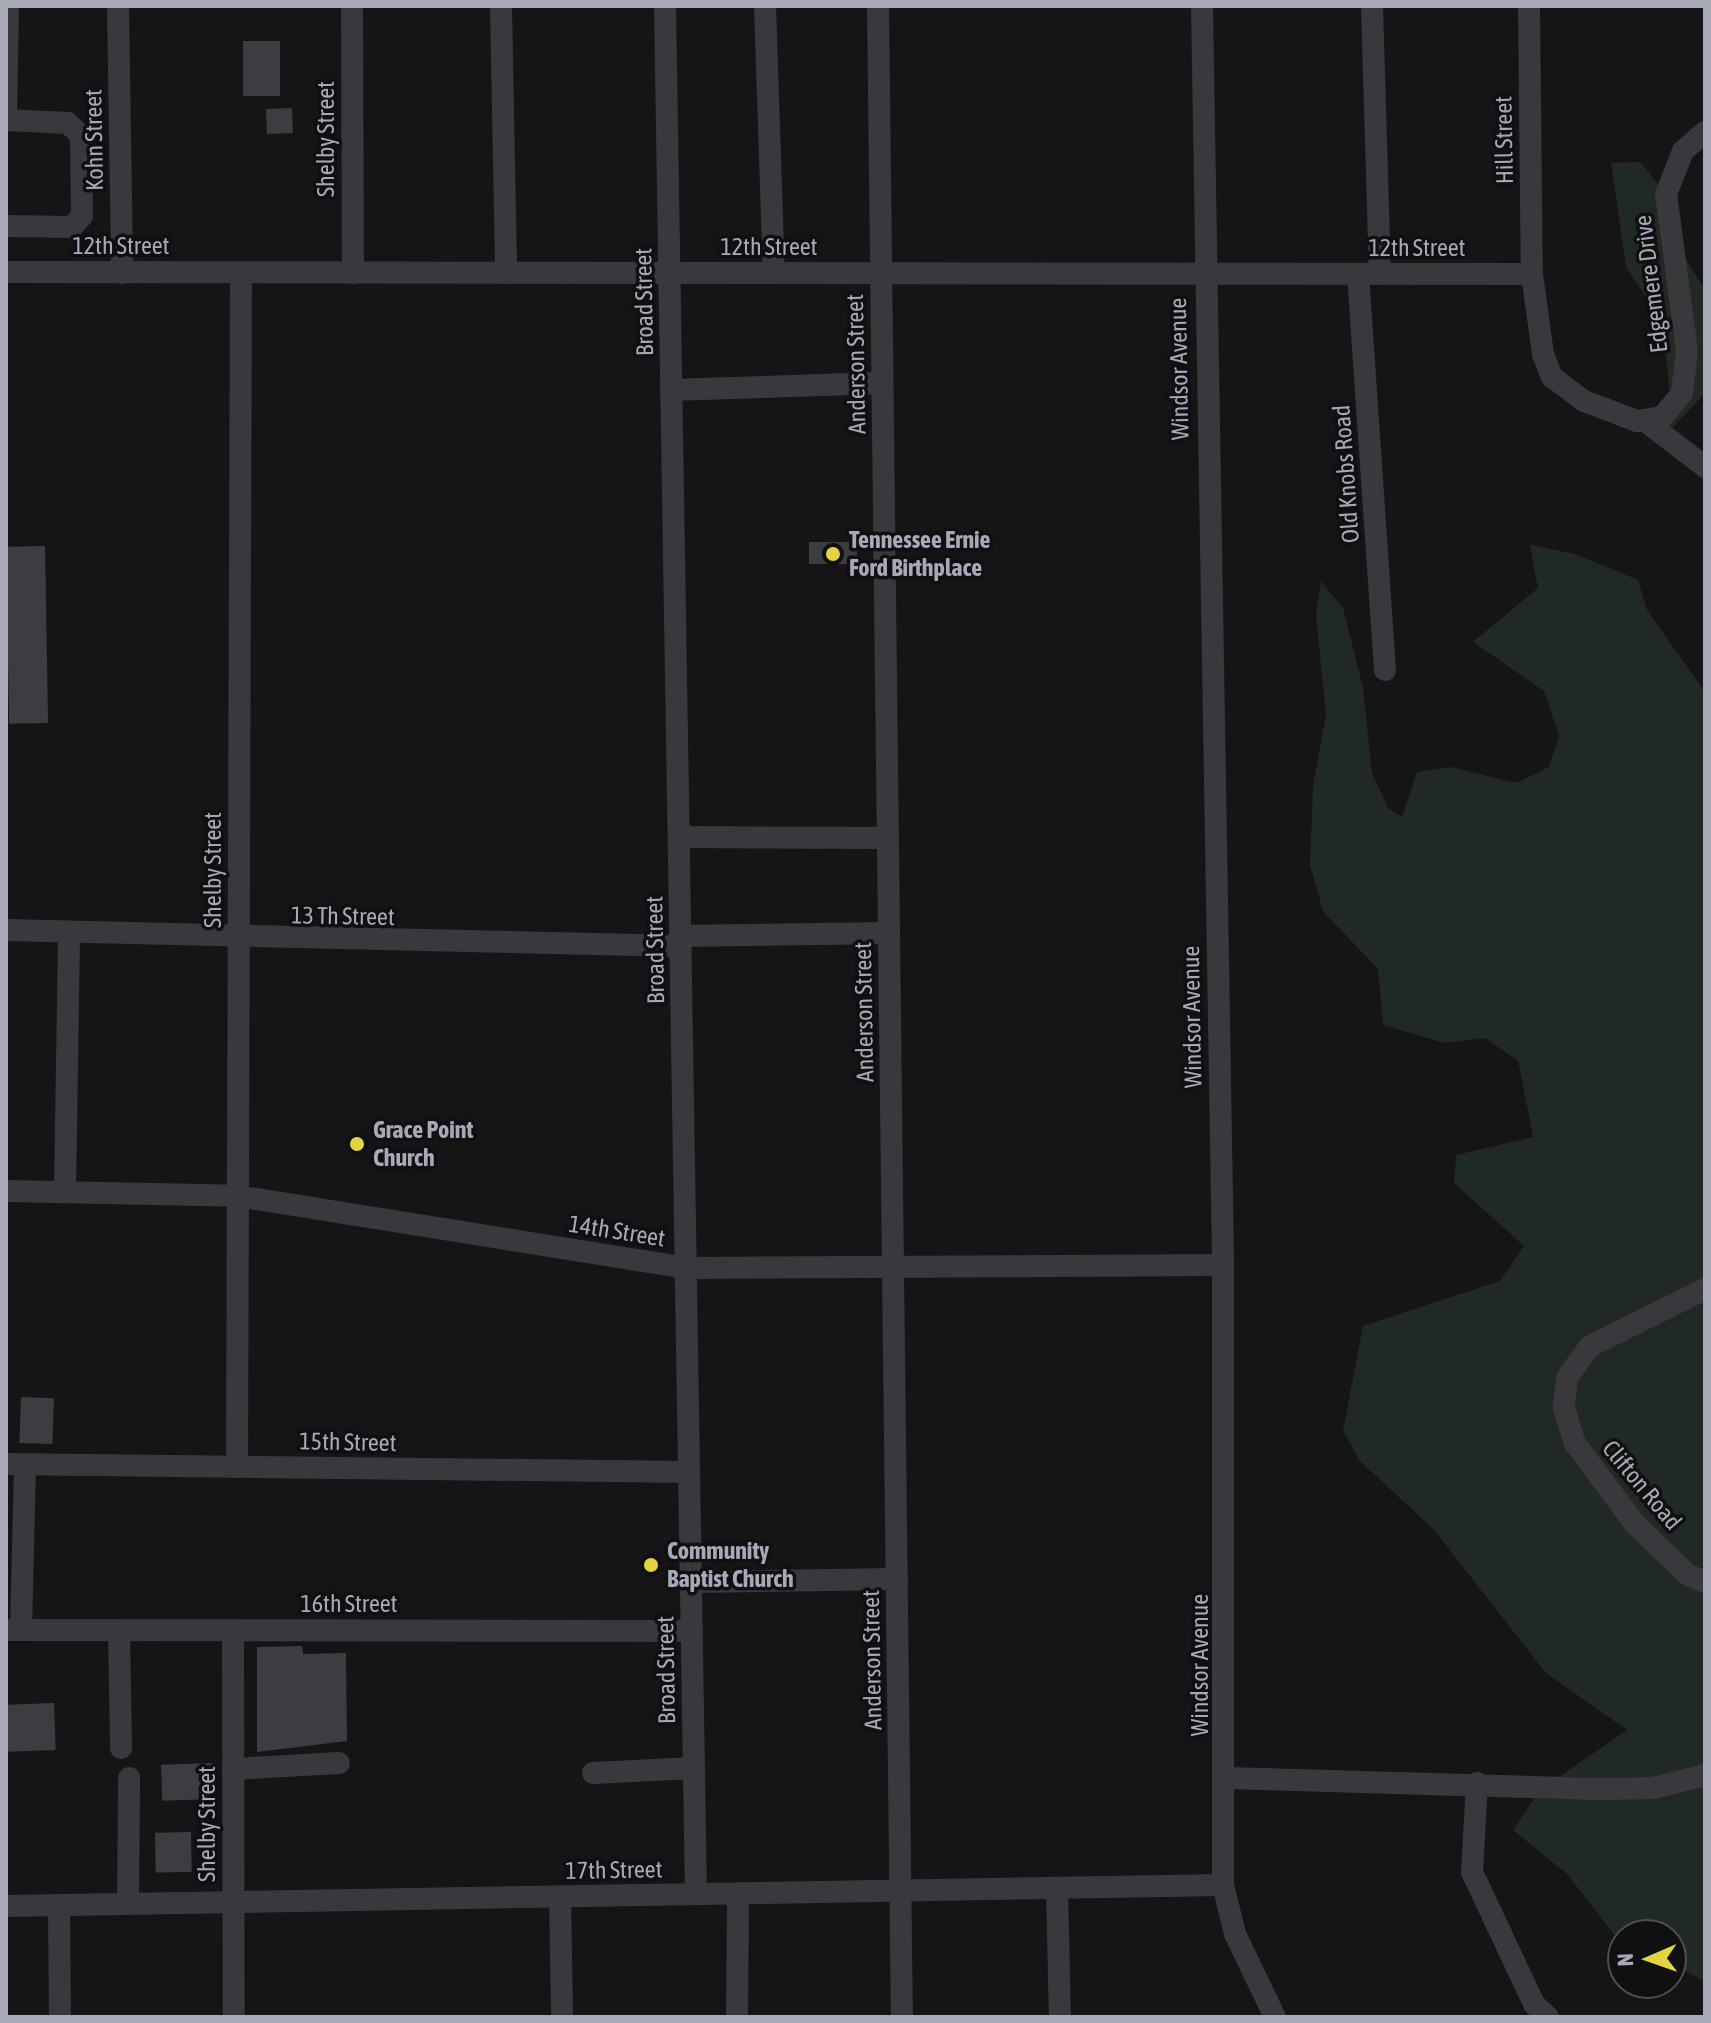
<!DOCTYPE html>
<html>
<head>
<meta charset="utf-8">
<style>
	body { margin:0 }
	#map { position:relative; width:1711px; height:2023px; overflow:hidden; background:#151517; font-family:"Asap Condensed",sans-serif }
	div>[style] { position:absolute }
	[style*='--x'] { left:calc(var(--x)*1px); top:calc(var(--y)*1px); width:calc(var(--w)*1px); rotate:calc(var(--a)*1deg) }
	.green>* { inset:0; background:#212924 }
	.building>* { inset:0; background:#3d3d41; transform-origin:0 0 }
	.minor>* { height:22px; margin:-11px; padding:0 11px; transform-origin:11px; border-radius:11px; background:#39383d }
	.dots>* { width:22px; height:22px; translate:-50% -50%; box-sizing:border-box; border:4px solid #101012; border-radius:50% }
	span { translate:-50% -50%; white-space:nowrap; text-align:center; line-height:1.15; -webkit-text-stroke:7px #101012; paint-order:stroke }
	.street-label { font-size:24px; color:#a8a9b6 }
	.poi-label { font-size:24px; color:#a8a9b6; font-weight:700 }
	.left { translate:0 -50%; text-align:left }
	.frame { position:absolute; inset:0; border:8px solid #a8a9b6; pointer-events:none }
	.north { position:absolute; left:1607px; top:1919px; width:80px; height:80px; box-sizing:border-box; background:#101012; border:2px solid #4d4d54; border-radius:50%; rotate:268deg; font-size:22px; font-weight:700; line-height:32px; text-align:center; color:#a8a9b6 }
	.north::after { content:''; display:block; margin:auto; width:28px; height:36px; background:#e4d540; clip-path:polygon(50% 0,100% 100%,50% 72%,0 100%) }
</style>
</head>
<body>
<div id="map">
	<div class="green">
		<i style="clip-path:polygon(1640px 162px,1671px 200px,1685px 258px,1705px 290px,1705px 393px,1661px 440px,1670px 395px,1663px 323px,1626px 267px,1611px 163px)"></i>
		<i style="clip-path:polygon(1530px 545px,1575px 554px,1638px 580px,1647px 610px,1705px 692px,1705px 1981px,1671px 1964px,1671px 1935px,1617px 1938px,1567px 1874px,1513px 1830px,1540px 1790px,1627px 1730px,1546px 1673px,1434px 1530px,1360px 1461px,1343px 1431px,1363px 1326px,1500px 1281px,1524px 1246px,1454px 1183px,1456px 1155px,1533px 1137px,1518px 1061px,1485px 1038px,1444px 1043px,1383px 1025px,1378px 969px,1323px 911px,1310px 865px,1313px 785px,1326px 716px,1316px 614px,1321px 581px,1343px 608px,1363px 688px,1372px 773px,1388px 808px,1402px 817px,1417px 772px,1451px 767px,1516px 783px,1549px 767px,1559px 736px,1544px 691px,1473px 642px,1538px 588px)"></i>
	</div>
	<div class="building">
		<i style="left:243px;top:41px;width:37px;height:55px"></i>
		<i style="left:292px;top:108px;width:25px;height:26px;rotate:88deg"></i>
		<i style="left:857px;top:542px;width:22px;height:48px;rotate:90deg"></i>
		<i style="left:45px;top:546px;width:177px;height:39px;rotate:89deg"></i>
		<i style="left:21px;top:1397px;width:33px;height:46px;rotate:2deg"></i>
		<i style="clip-path:polygon(302px 1646px,303px 1654px,346px 1653px,347px 1741px,257px 1752px,257px 1647px)"></i>
		<i style="left:54px;top:1703px;width:47px;height:48px;rotate:88deg"></i>
		<i style="left:213px;top:1763px;width:36px;height:52px;rotate:88deg"></i>
		<i style="left:191px;top:1832px;width:40px;height:36px;rotate:89deg"></i>
	</div>
	<div class="minor">
		<i style="--x:118;--y:6;--w:267;--a:89.1"></i>
		<i style="--x:352;--y:6;--w:267;--a:89.8"></i>
		<i style="--x:501;--y:6;--w:267;--a:88.9"></i>
		<i style="--x:665;--y:6;--w:1888;--a:89.06"></i>
		<i style="--x:765;--y:6;--w:267;--a:88.1"></i>
		<i style="--x:878;--y:6;--w:2011;--a:89.32"></i>
		<i style="--x:1202;--y:6;--w:1259;--a:89.04"></i>
		<i style="--x:1223;--y:1265;--w:620;--a:90"></i>
		<i style="--x:1223;--y:1885;--w:50;--a:76.2"></i>
		<i style="--x:1235;--y:1934;--w:92;--a:64.3"></i>
		<i style="--x:1372;--y:6;--w:268;--a:88.3"></i>
		<i style="--x:1529;--y:6;--w:268;--a:89.4"></i>
		<i style="--x:1532;--y:274;--w:81;--a:82.2"></i>
		<i style="--x:1543;--y:354;--w:25;--a:69"></i>
		<i style="--x:1552;--y:377;--w:40;--a:37"></i>
		<i style="--x:1584;--y:401;--w:57;--a:20.7"></i>
		<i style="--x:1637;--y:421;--w:25;--a:-9"></i>
		<i style="--x:1662;--y:417;--w:31;--a:-50"></i>
		<i style="--x:1682;--y:393;--w:42;--a:-83.2"></i>
		<i style="--x:1687;--y:351;--w:158;--a:-97.6"></i>
		<i style="--x:1666;--y:194;--w:46;--a:-68.4"></i>
		<i style="--x:1683;--y:151;--w:29;--a:-41"></i>
		<i style="--x:6;--y:120;--w:62;--a:2.8"></i>
		<i style="--x:68;--y:123;--w:18;--a:45"></i>
		<i style="--x:81;--y:136;--w:80;--a:89.3"></i>
		<i style="--x:82;--y:216;--w:15;--a:132"></i>
		<i style="--x:72;--y:227;--w:66;--a:-179.1"></i>
		<i style="--x:6;--y:120;--w:114;--a:-89"></i>
		<i style="--x:6;--y:272;--w:1526;--a:0.08"></i>
		<i style="--x:1358;--y:274;--w:397;--a:86.1"></i>
		<i style="--x:671;--y:390;--w:211;--a:-1.9"></i>
		<i style="--x:1644;--y:420;--w:77;--a:37.6"></i>
		<i style="--x:679;--y:837;--w:209;--a:0.3"></i>
		<i style="--x:6;--y:930;--w:675;--a:1.36"></i>
		<i style="--x:680;--y:936;--w:209;--a:-0.8"></i>
		<i style="--x:6;--y:1191;--w:231;--a:1.2"></i>
		<i style="--x:237;--y:1196;--w:455;--a:9.1"></i>
		<i style="--x:686;--y:1268;--w:537;--a:-0.32"></i>
		<i style="--x:65;--y:1192;--w:259;--a:-89.1"></i>
		<i style="--x:1705;--y:1289;--w:128;--a:153.6"></i>
		<i style="--x:1590;--y:1346;--w:39;--a:126"></i>
		<i style="--x:1567;--y:1378;--w:30;--a:96"></i>
		<i style="--x:1564;--y:1408;--w:37;--a:73"></i>
		<i style="--x:1575;--y:1443;--w:101;--a:53.5"></i>
		<i style="--x:1635;--y:1524;--w:74;--a:43.9"></i>
		<i style="--x:1688;--y:1575;--w:18;--a:22"></i>
		<i style="--x:6;--y:1464;--w:683;--a:0.67"></i>
		<i style="--x:237;--y:1467;--w:1195;--a:-89.81"></i>
		<i style="--x:691;--y:1582;--w:206;--a:-0.8"></i>
		<i style="--x:6;--y:1630;--w:686;--a:0.08"></i>
		<i style="--x:21;--y:1630;--w:166;--a:-88.6"></i>
		<i style="--x:119;--y:1630;--w:118;--a:89"></i>
		<i style="--x:233;--y:1630;--w:387;--a:89.9"></i>
		<i style="--x:233;--y:1769;--w:106;--a:-3.2"></i>
		<i style="--x:593;--y:1773;--w:101;--a:-2.8"></i>
		<i style="--x:1227;--y:1778;--w:377;--a:1.7"></i>
		<i style="--x:1604;--y:1789;--w:49;--a:-1.2"></i>
		<i style="--x:1653;--y:1788;--w:54;--a:-14"></i>
		<i style="--x:1477;--y:1783;--w:89;--a:93.2"></i>
		<i style="--x:1472;--y:1872;--w:146;--a:64.8"></i>
		<i style="--x:1534;--y:2004;--w:19;--a:43"></i>
		<i style="--x:1057;--y:1888;--w:129;--a:88.7"></i>
		<i style="--x:560;--y:1897;--w:120;--a:89"></i>
		<i style="--x:128;--y:1904;--w:126;--a:-89.5"></i>
		<i style="--x:59;--y:1905;--w:112;--a:89.5"></i>
		<i style="--x:6;--y:1906;--w:1217;--a:-0.99"></i>
		<i style="--x:737;--y:2017;--w:124;--a:-89.5"></i>
	</div>
	<div class="dots">
		<i style="left:833px;top:554px;background:#e4d540"></i>
		<i style="left:357px;top:1144px;background:#e4d540"></i>
		<i style="left:651px;top:1565px;background:#e4d540"></i>
	</div>
	<div class="street-label">
		<span style="left:326px;top:139px;rotate:-90deg">Shelby Street</span>
		<span style="left:94px;top:140px;rotate:-91deg">Kohn Street</span>
		<span style="left:1504px;top:140px;rotate:-91deg">Hill Street</span>
		<span style="left:121px;top:246px">12th Street</span>
		<span style="left:769px;top:247px">12th Street</span>
		<span style="left:1417px;top:248px">12th Street</span>
		<span style="left:1651px;top:284px;rotate:-97deg">Edgemere Drive</span>
		<span style="left:644px;top:302px;rotate:-91deg">Broad Street</span>
		<span style="left:856px;top:364px;rotate:-91deg">Anderson Street</span>
		<span style="left:1179px;top:369px;rotate:-91deg">Windsor Avenue</span>
		<span style="left:1346px;top:474px;rotate:-94deg">Old Knobs Road</span>
		<span style="left:213px;top:870px;rotate:-90deg">Shelby Street</span>
		<span style="left:343px;top:916px;rotate:1deg">13 Th Street</span>
		<span style="left:655px;top:950px;rotate:-91deg">Broad Street</span>
		<span style="left:864px;top:1012px;rotate:-91deg">Anderson Street</span>
		<span style="left:1192px;top:1017px;rotate:-91deg">Windsor Avenue</span>
		<span style="left:617px;top:1231px;rotate:9deg">14th Street</span>
		<span style="left:348px;top:1442px;rotate:1deg">15th Street</span>
		<span style="left:1642px;top:1485px;rotate:50deg">Clifton Road</span>
		<span style="left:349px;top:1604px">16th Street</span>
		<span style="left:872px;top:1660px;rotate:-91deg">Anderson Street</span>
		<span style="left:1200px;top:1665px;rotate:-90deg">Windsor Avenue</span>
		<span style="left:666px;top:1670px;rotate:-91deg">Broad Street</span>
		<span style="left:207px;top:1824px;rotate:-90deg">Shelby Street</span>
		<span style="left:614px;top:1870px;rotate:-1deg">17th Street</span>
	</div>
	<div class="poi-label">
		<span class="left" style="left:849px;top:554px">Tennessee Ernie<br>Ford Birthplace</span>
		<span class="left" style="left:373px;top:1144px">Grace Point<br>Church</span>
		<span class="left" style="left:667px;top:1565px">Community<br>Baptist Church</span>
	</div>
	<div class="frame"></div>
	<div class="north">N</div>
</div>
</body>
</html>
